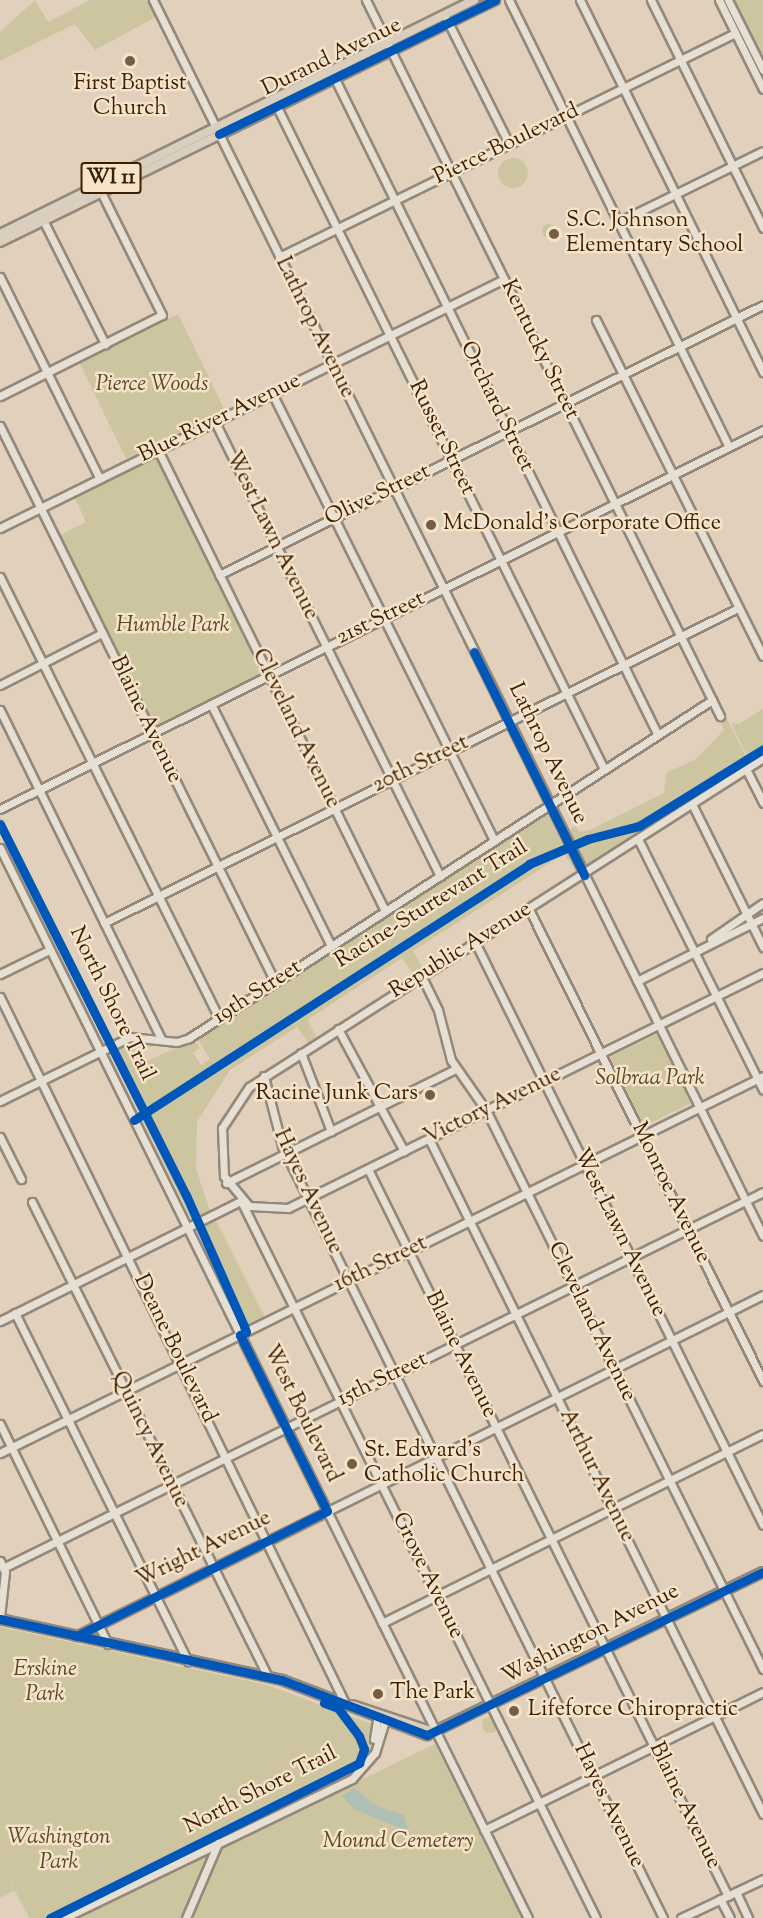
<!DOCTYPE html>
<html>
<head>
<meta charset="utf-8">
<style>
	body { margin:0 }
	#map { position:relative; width:763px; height:1918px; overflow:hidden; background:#e1d1bc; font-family:"Sorts Mill Goudy",serif }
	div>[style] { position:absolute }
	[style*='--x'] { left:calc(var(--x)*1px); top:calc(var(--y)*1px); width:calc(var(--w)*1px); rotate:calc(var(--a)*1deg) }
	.green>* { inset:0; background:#ccc5a0; transform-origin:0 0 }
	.round { border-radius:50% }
	.water>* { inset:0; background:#b0bfb4 }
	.roads { filter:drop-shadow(2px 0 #958878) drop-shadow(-2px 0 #958878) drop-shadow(0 2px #958878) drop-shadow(0 -2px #958878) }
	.minor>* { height:7px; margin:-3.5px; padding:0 3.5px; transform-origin:3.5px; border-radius:3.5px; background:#e6dfd4 }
	.major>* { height:8px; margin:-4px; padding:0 4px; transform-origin:4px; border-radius:4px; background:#dacebf }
	.cycleway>* { height:9px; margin:-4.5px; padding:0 4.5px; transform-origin:4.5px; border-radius:4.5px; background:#0057b8 }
	.dots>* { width:16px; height:16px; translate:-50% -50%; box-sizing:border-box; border:3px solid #f5e3ca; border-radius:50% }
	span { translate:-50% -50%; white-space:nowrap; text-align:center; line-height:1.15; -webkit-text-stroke:5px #f5e3ca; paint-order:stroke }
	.shield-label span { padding:2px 4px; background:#f5e3ca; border:2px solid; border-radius:4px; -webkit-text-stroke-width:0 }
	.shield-label { font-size:21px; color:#3c1f03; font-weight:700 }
	.street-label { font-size:22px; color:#3c1f03 }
	.poi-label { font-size:22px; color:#3c1f03 }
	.left { translate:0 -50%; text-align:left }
	.right { translate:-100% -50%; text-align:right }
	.park-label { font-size:22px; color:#5c4624; font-style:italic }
</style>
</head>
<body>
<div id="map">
	<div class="green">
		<i style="clip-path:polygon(35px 0,48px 22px,90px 0,148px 0,156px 17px,95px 50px,75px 24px,0 61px,0 32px)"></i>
		<i style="clip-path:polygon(732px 0,763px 0,763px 63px)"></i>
		<i class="round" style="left:498px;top:158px;width:30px;height:30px"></i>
		<i class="round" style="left:542px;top:224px;width:14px;height:14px"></i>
		<i style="left:178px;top:314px;width:107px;height:110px;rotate:64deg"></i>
		<i style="clip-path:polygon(155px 457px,264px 672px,156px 727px,59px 536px,86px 522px,74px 496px)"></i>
		<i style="clip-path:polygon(763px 709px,763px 748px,748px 758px,731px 723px,739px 724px)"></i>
		<i style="clip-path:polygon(726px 717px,747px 759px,644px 822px,576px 843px,570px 830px,575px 826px,579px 832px,590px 830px,664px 793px,666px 773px,696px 759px,724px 730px,720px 720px)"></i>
		<i style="clip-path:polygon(747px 760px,749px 764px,589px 868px,577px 844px,649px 822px)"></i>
		<i style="clip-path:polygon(547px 812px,564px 847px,522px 868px,142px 1110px,113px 1050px,138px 1039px,159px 1042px,140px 1052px,145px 1062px,194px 1040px,200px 1048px,193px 1053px,201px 1065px,210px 1059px,197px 1038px)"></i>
		<i style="clip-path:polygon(565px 849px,577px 873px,564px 854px,413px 951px,423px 968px,413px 974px,402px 958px,307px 1020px,316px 1036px,309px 1044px,297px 1027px,230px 1070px,197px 1122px,196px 1169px,210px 1211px,192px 1220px,141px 1117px,521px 870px)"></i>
		<i style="left:657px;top:1034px;width:77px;height:52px;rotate:64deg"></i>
		<i style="left:216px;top:1221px;width:108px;height:21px;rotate:63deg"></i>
		<i style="clip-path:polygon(0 1627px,267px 1685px,388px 1730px,375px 1757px,227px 1830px,216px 1850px,435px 1744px,521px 1918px,29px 1918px,7px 1876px,14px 1891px,0 1898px)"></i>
		<i class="round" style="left:482px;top:1717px;width:16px;height:16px"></i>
	</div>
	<div class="water">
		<i style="clip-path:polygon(354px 1788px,379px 1807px,404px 1815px,409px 1832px,354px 1809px,342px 1796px)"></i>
	</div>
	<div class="roads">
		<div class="minor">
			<i style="--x:153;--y:0;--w:1378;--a:63.73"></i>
			<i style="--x:366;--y:0;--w:799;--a:63.69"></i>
			<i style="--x:509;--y:0;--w:498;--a:63.8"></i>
			<i style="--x:580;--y:0;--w:415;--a:63.8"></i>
			<i style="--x:651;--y:0;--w:254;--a:63.8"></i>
			<i style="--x:719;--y:0;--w:99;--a:63.7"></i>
			<i style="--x:728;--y:0;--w:78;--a:63.4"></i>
			<i style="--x:447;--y:20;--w:139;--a:63.4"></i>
			<i style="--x:335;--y:79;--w:731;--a:63.79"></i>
			<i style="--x:277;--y:107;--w:738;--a:63.71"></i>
			<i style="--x:43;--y:220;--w:139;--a:63.4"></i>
			<i style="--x:618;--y:222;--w:161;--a:-26.1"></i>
			<i style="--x:279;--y:257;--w:508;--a:-26.16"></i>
			<i style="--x:0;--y:277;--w:225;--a:63.7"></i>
			<i style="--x:596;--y:320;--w:375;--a:63.6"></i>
			<i style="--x:272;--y:393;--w:500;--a:63.6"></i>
			<i style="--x:0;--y:396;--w:181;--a:-26.6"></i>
			<i style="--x:162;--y:315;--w:137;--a:-116.4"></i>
			<i style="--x:215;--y:422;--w:507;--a:63.64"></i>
			<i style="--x:0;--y:426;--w:620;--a:63.68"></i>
			<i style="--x:158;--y:450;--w:514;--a:63.78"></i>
			<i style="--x:0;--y:528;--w:562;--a:-26.29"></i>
			<i style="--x:219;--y:575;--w:607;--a:-26.4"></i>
			<i style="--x:0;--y:577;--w:493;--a:63.6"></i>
			<i style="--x:0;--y:685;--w:114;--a:-27"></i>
			<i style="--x:211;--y:704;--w:270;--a:63.6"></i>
			<i style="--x:0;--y:710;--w:365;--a:63.9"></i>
			<i style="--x:763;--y:758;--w:610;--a:147.38"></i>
			<i style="--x:249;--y:1087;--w:49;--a:123.4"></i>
			<i style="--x:222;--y:1128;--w:48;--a:87.6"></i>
			<i style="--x:224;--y:1176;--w:39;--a:50"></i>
			<i style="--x:249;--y:1206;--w:39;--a:3"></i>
			<i style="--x:288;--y:1208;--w:530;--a:-26.32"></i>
			<i style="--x:746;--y:769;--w:38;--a:63"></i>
			<i style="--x:692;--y:804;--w:160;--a:63.6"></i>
			<i style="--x:0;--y:809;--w:852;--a:-26.41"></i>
			<i style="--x:638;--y:839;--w:280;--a:63.5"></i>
			<i style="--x:0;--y:848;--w:1193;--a:63.74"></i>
			<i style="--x:529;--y:909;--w:527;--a:63.63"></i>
			<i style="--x:104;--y:923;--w:708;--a:-26.42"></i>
			<i style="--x:711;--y:939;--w:63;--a:-34.7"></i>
			<i style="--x:475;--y:942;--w:650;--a:63.71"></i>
			<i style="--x:0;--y:974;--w:55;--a:-26.1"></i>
			<i style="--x:421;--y:975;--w:39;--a:64"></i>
			<i style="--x:438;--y:1010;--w:52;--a:75.4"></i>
			<i style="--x:451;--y:1060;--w:61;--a:55"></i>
			<i style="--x:486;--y:1110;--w:624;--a:63.64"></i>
			<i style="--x:637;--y:981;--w:141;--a:-26.6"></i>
			<i style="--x:0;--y:997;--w:784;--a:63.96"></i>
			<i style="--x:338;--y:1029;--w:139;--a:61.6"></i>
			<i style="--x:301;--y:1053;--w:84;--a:69"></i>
			<i style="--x:264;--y:1076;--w:72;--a:75.6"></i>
			<i style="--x:282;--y:1146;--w:861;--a:63.73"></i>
			<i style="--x:0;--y:1101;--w:145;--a:-26.2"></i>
			<i style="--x:130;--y:1037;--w:47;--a:6.1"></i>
			<i style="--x:177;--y:1042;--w:13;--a:-18"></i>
			<i style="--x:189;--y:1038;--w:623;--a:-32.87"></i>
			<i style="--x:0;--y:1137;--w:47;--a:63.4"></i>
			<i style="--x:429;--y:1139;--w:753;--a:63.67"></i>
			<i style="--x:368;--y:1169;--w:811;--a:63.66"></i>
			<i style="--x:226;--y:1183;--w:257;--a:-26.4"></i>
			<i style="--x:32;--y:1202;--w:530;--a:63.58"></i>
			<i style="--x:15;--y:1313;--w:389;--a:63.6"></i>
			<i style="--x:0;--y:1321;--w:269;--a:-26.5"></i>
			<i style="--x:241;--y:1201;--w:800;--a:63.66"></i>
			<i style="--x:0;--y:1424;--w:245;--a:63.9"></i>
			<i style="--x:0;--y:1453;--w:851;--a:-26.29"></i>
			<i style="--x:0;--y:1561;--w:12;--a:66"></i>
			<i style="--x:5;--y:1572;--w:45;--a:96.3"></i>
			<i style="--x:3;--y:1568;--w:848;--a:-26.32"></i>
			<i style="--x:382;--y:1623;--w:425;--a:-26.4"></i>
			<i style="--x:76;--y:1636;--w:767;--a:-26.4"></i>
			<i style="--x:79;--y:1636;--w:23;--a:-31"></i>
			<i style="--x:374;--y:1739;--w:19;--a:-81"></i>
			<i style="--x:484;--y:1830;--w:311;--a:-26.3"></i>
			<i style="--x:736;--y:1892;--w:29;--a:65"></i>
			<i style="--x:720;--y:1899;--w:21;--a:62"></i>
			<i style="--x:64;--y:1918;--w:320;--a:-25.8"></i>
			<i style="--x:352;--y:1779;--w:35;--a:-49"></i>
			<i style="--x:375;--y:1753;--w:31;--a:-73"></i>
			<i style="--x:186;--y:1918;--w:82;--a:-66.9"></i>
			<i style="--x:681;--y:1918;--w:91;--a:-25.4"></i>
		</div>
		<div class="major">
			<i style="--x:0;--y:234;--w:529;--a:-26.27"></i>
			<i style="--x:0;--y:242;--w:551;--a:-26.05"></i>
			<i style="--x:0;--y:1619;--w:289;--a:12.2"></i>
			<i style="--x:282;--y:1680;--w:155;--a:20.8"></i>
			<i style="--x:427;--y:1735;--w:373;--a:-25.9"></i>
			<i style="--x:352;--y:1705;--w:89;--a:18.4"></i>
		</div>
	</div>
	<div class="cycleway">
		<i style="--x:219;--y:134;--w:307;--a:-25.9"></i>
		<i style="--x:474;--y:652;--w:249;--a:63.7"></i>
		<i style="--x:0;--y:824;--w:415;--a:63.4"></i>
		<i style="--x:186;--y:1195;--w:143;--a:66.1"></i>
		<i style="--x:244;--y:1326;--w:6;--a:72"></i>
		<i style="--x:246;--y:1332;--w:7;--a:153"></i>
		<i style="--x:240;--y:1335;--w:196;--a:63.7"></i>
		<i style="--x:327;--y:1511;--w:280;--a:153.5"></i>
		<i style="--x:134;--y:1120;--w:471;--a:-32.9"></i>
		<i style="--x:529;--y:864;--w:64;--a:-23"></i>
		<i style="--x:588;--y:839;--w:53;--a:-14.3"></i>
		<i style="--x:639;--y:826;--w:146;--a:-31.8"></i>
		<i style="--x:0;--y:1619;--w:289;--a:12.2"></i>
		<i style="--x:282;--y:1680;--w:155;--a:20.8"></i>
		<i style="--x:427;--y:1735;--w:373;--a:-25.9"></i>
		<i style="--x:50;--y:1918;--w:346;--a:-26.6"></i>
		<i style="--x:359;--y:1763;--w:15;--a:-70"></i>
		<i style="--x:364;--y:1749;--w:14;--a:-111"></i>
		<i style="--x:359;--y:1736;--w:35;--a:-127"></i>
		<i style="--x:338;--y:1708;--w:15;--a:-160"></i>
	</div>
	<div class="dots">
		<i style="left:130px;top:61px;background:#765d44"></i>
		<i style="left:554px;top:234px;background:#765d44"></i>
		<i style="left:431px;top:525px;background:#765d44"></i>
		<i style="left:430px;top:1095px;background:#765d44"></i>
		<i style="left:352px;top:1464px;background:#765d44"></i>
		<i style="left:378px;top:1694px;background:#765d44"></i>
		<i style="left:514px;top:1711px;background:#765d44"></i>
	</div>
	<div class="shield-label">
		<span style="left:111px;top:178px">WI 11</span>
	</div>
	<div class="street-label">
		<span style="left:332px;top:58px;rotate:-26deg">Durand Avenue</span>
		<span style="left:507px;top:145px;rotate:-26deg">Pierce Boulevard</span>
		<span style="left:314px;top:328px;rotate:64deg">Lathrop Avenue</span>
		<span style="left:539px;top:350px;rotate:64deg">Kentucky Street</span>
		<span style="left:496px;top:407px;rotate:64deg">Orchard Street</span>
		<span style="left:220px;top:419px;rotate:-26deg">Blue River Avenue</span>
		<span style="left:441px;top:438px;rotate:64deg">Russet Street</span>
		<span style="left:378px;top:496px;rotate:-26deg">Olive Street</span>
		<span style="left:271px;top:536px;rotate:64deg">West Lawn Avenue</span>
		<span style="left:381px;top:619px;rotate:-26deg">21st Street</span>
		<span style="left:145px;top:720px;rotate:64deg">Blaine Avenue</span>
		<span style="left:295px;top:729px;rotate:64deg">Cleveland Avenue</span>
		<span style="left:547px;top:754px;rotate:64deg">Lathrop Avenue</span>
		<span style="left:421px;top:765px;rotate:-26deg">20th Street</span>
		<span style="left:432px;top:905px;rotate:-32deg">Racine-Sturtevant Trail</span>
		<span style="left:461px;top:951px;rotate:-32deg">Republic Avenue</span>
		<span style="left:258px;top:993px;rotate:-33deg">19th Street</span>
		<span style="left:111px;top:1004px;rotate:64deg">North Shore Trail</span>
		<span style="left:493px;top:1107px;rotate:-26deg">Victory Avenue</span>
		<span style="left:307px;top:1192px;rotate:65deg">Hayes Avenue</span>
		<span style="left:670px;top:1193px;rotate:64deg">Monroe Avenue</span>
		<span style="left:619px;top:1233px;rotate:64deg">West Lawn Avenue</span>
		<span style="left:381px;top:1265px;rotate:-26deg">16th Street</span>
		<span style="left:591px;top:1322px;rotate:64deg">Cleveland Avenue</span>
		<span style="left:174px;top:1349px;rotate:64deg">Deane Boulevard</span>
		<span style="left:460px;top:1355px;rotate:64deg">Blaine Avenue</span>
		<span style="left:383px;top:1380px;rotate:-26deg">15th Street</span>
		<span style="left:301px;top:1414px;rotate:64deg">West Boulevard</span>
		<span style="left:149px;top:1440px;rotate:64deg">Quincy Avenue</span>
		<span style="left:596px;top:1476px;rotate:64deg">Arthur Avenue</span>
		<span style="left:204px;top:1550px;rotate:-26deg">Wright Avenue</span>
		<span style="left:427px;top:1576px;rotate:64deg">Grove Avenue</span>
		<span style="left:591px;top:1635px;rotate:-27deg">Washington Avenue</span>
		<span style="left:261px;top:1791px;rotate:-27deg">North Shore Trail</span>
		<span style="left:608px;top:1806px;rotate:64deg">Hayes Avenue</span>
		<span style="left:684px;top:1806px;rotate:64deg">Blaine Avenue</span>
	</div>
	<div class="poi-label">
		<span style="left:130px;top:97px">First Baptist<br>Church</span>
		<span class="left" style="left:566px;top:234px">S.C. Johnson<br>Elementary School</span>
		<span class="left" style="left:443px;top:525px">McDonald's Corporate Office</span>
		<span class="right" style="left:418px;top:1095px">Racine Junk Cars</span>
		<span class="left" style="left:364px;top:1464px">St. Edward's<br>Catholic Church</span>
		<span class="left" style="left:390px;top:1694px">The Park</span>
		<span class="left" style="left:528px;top:1711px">Lifeforce Chiropractic</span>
	</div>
	<div class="park-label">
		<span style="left:152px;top:386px">Pierce Woods</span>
		<span style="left:173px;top:627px">Humble Park</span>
		<span style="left:650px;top:1080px">Solbraa Park</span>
		<span style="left:45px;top:1683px">Erskine<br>Park</span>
		<span style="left:59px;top:1851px">Washington<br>Park</span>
		<span style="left:398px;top:1843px">Mound Cemetery</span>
	</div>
</div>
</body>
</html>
